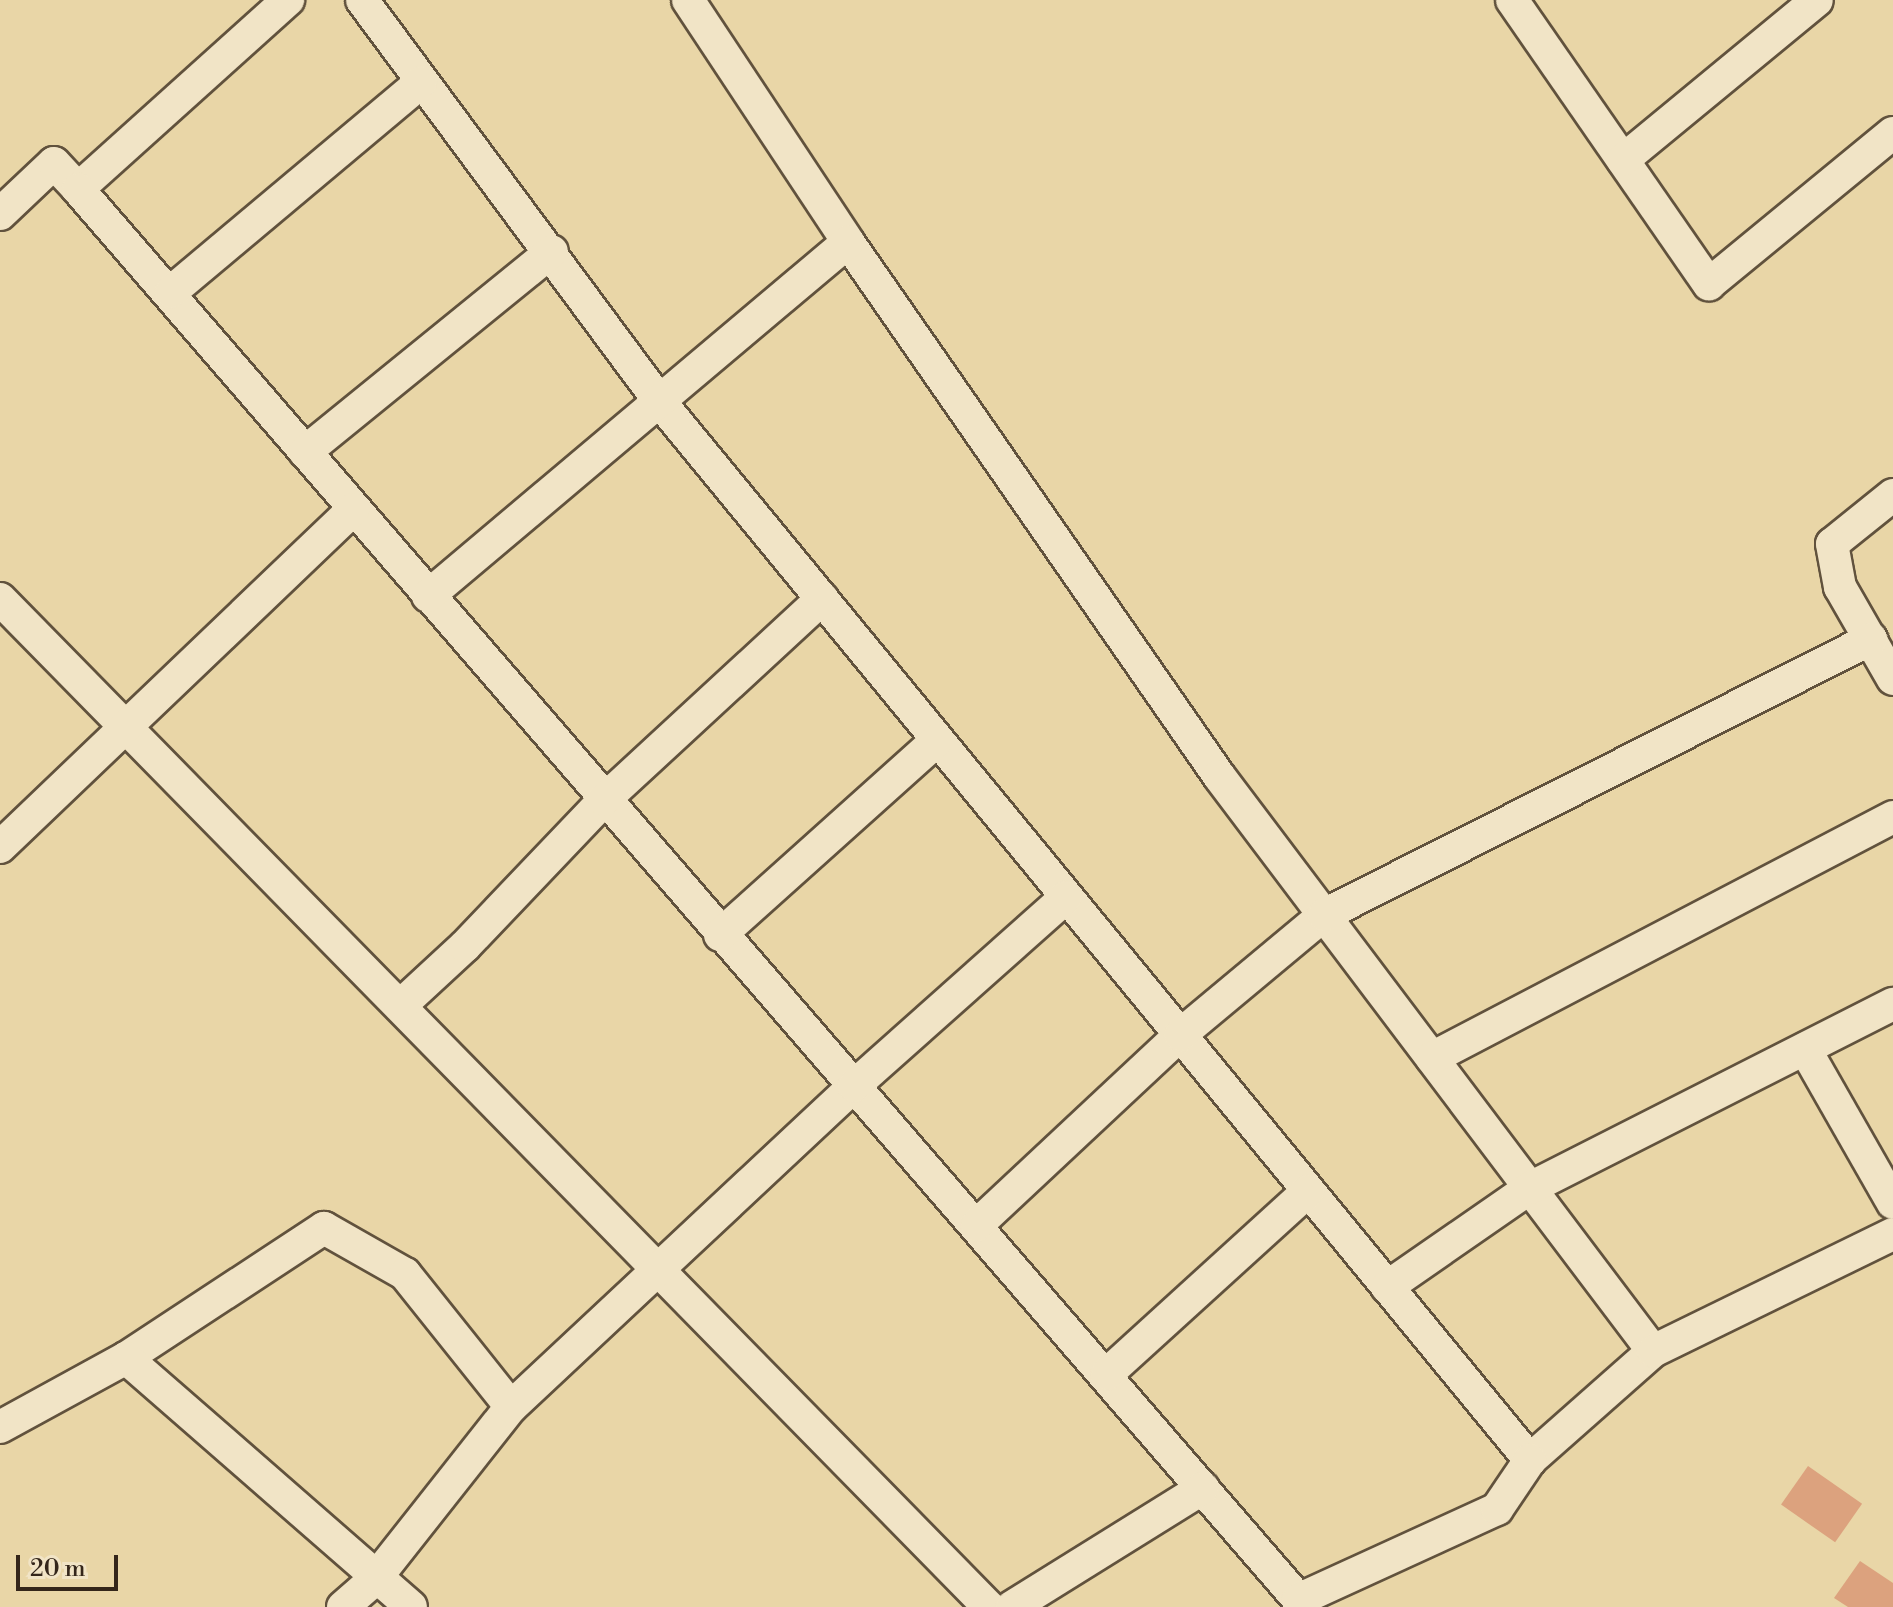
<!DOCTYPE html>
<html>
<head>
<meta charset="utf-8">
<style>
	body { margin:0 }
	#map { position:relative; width:1893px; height:1607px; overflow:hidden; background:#e9d6a7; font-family:"Libre Bodoni",serif }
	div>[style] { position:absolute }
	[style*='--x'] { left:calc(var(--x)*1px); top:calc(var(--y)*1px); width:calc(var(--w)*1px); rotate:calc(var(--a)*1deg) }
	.building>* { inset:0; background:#dca27e; transform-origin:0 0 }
	.roads { filter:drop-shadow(2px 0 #61523d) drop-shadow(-2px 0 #61523d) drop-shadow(0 2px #61523d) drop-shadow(0 -2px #61523d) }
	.street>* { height:32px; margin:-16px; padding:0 16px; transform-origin:16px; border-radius:16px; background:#f1e4c6 }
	span { translate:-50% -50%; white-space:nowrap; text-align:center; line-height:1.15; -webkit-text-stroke:6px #f1e4c6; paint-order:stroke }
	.scale { position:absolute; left:16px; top:1555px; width:102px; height:36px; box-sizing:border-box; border:4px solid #34261a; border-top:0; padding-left:10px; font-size:24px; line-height:28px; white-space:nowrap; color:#34261a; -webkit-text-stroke:6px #f1e4c6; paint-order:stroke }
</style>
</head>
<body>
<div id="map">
	<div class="building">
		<i style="left:1808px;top:1466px;width:66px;height:47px;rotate:35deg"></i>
		<i style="clip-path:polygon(1860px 1561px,1893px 1583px,1893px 1607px,1848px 1607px,1834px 1598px)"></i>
	</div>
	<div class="roads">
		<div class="street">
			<i style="--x:362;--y:0;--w:500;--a:53.45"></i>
			<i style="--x:660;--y:402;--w:1370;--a:50.57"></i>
			<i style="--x:1530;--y:1460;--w:164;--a:-41.5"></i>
			<i style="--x:688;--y:0;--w:290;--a:56.5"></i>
			<i style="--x:848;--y:242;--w:650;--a:55.21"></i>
			<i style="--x:1219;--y:776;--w:720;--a:52.96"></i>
			<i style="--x:1653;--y:1351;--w:267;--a:-26"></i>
			<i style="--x:1512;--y:0;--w:346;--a:55.3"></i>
			<i style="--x:1709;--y:284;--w:238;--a:-39.4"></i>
			<i style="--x:1623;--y:160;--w:251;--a:-39.5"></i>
			<i style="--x:78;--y:189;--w:283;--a:-42"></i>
			<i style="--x:0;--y:214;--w:74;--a:-43.4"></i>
			<i style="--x:54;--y:163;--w:35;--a:47"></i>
			<i style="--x:78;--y:189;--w:1875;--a:49.13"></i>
			<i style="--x:171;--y:292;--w:326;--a:-40"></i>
			<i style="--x:305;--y:452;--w:318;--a:-39.1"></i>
			<i style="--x:1893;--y:495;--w:78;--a:141.2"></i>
			<i style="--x:1832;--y:544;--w:44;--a:79.5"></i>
			<i style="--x:1840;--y:587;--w:106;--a:60.1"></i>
			<i style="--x:428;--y:596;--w:549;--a:-40.13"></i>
			<i style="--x:0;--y:599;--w:1412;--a:45.55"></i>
			<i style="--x:0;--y:847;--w:489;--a:-43.7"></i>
			<i style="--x:720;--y:935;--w:292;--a:-41.9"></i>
			<i style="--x:400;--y:1006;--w:88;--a:-42.7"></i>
			<i style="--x:465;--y:946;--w:202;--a:-46.4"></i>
			<i style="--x:604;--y:800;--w:297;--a:-42.7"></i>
			<i style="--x:1805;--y:1049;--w:177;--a:60.3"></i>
			<i style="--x:1432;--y:1058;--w:520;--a:-27.6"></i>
			<i style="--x:977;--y:1225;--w:278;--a:-43.1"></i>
			<i style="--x:1180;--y:1035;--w:187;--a:-39.8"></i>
			<i style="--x:1324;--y:915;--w:613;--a:-26.77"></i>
			<i style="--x:1387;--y:1287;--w:174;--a:-34.7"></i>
			<i style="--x:1530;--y:1188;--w:407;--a:-26.9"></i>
			<i style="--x:126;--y:1358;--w:237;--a:-33.3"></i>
			<i style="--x:324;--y:1228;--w:93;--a:29.6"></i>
			<i style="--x:405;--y:1274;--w:170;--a:51.4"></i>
			<i style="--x:1107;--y:1374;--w:272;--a:-42.3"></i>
			<i style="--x:0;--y:1427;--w:144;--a:-28.7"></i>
			<i style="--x:126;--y:1358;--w:378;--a:41.1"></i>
			<i style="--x:1298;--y:1600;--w:219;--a:-24.6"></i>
			<i style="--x:1497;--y:1509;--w:59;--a:-56"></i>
			<i style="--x:343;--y:1607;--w:43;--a:-41.2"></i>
			<i style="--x:375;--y:1579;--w:219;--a:-51.7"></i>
			<i style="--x:511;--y:1407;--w:470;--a:-43.1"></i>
			<i style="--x:854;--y:1086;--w:284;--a:-41.7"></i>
			<i style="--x:1012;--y:1607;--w:225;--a:-31.9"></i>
		</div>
	</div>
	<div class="scale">20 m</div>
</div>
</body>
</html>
